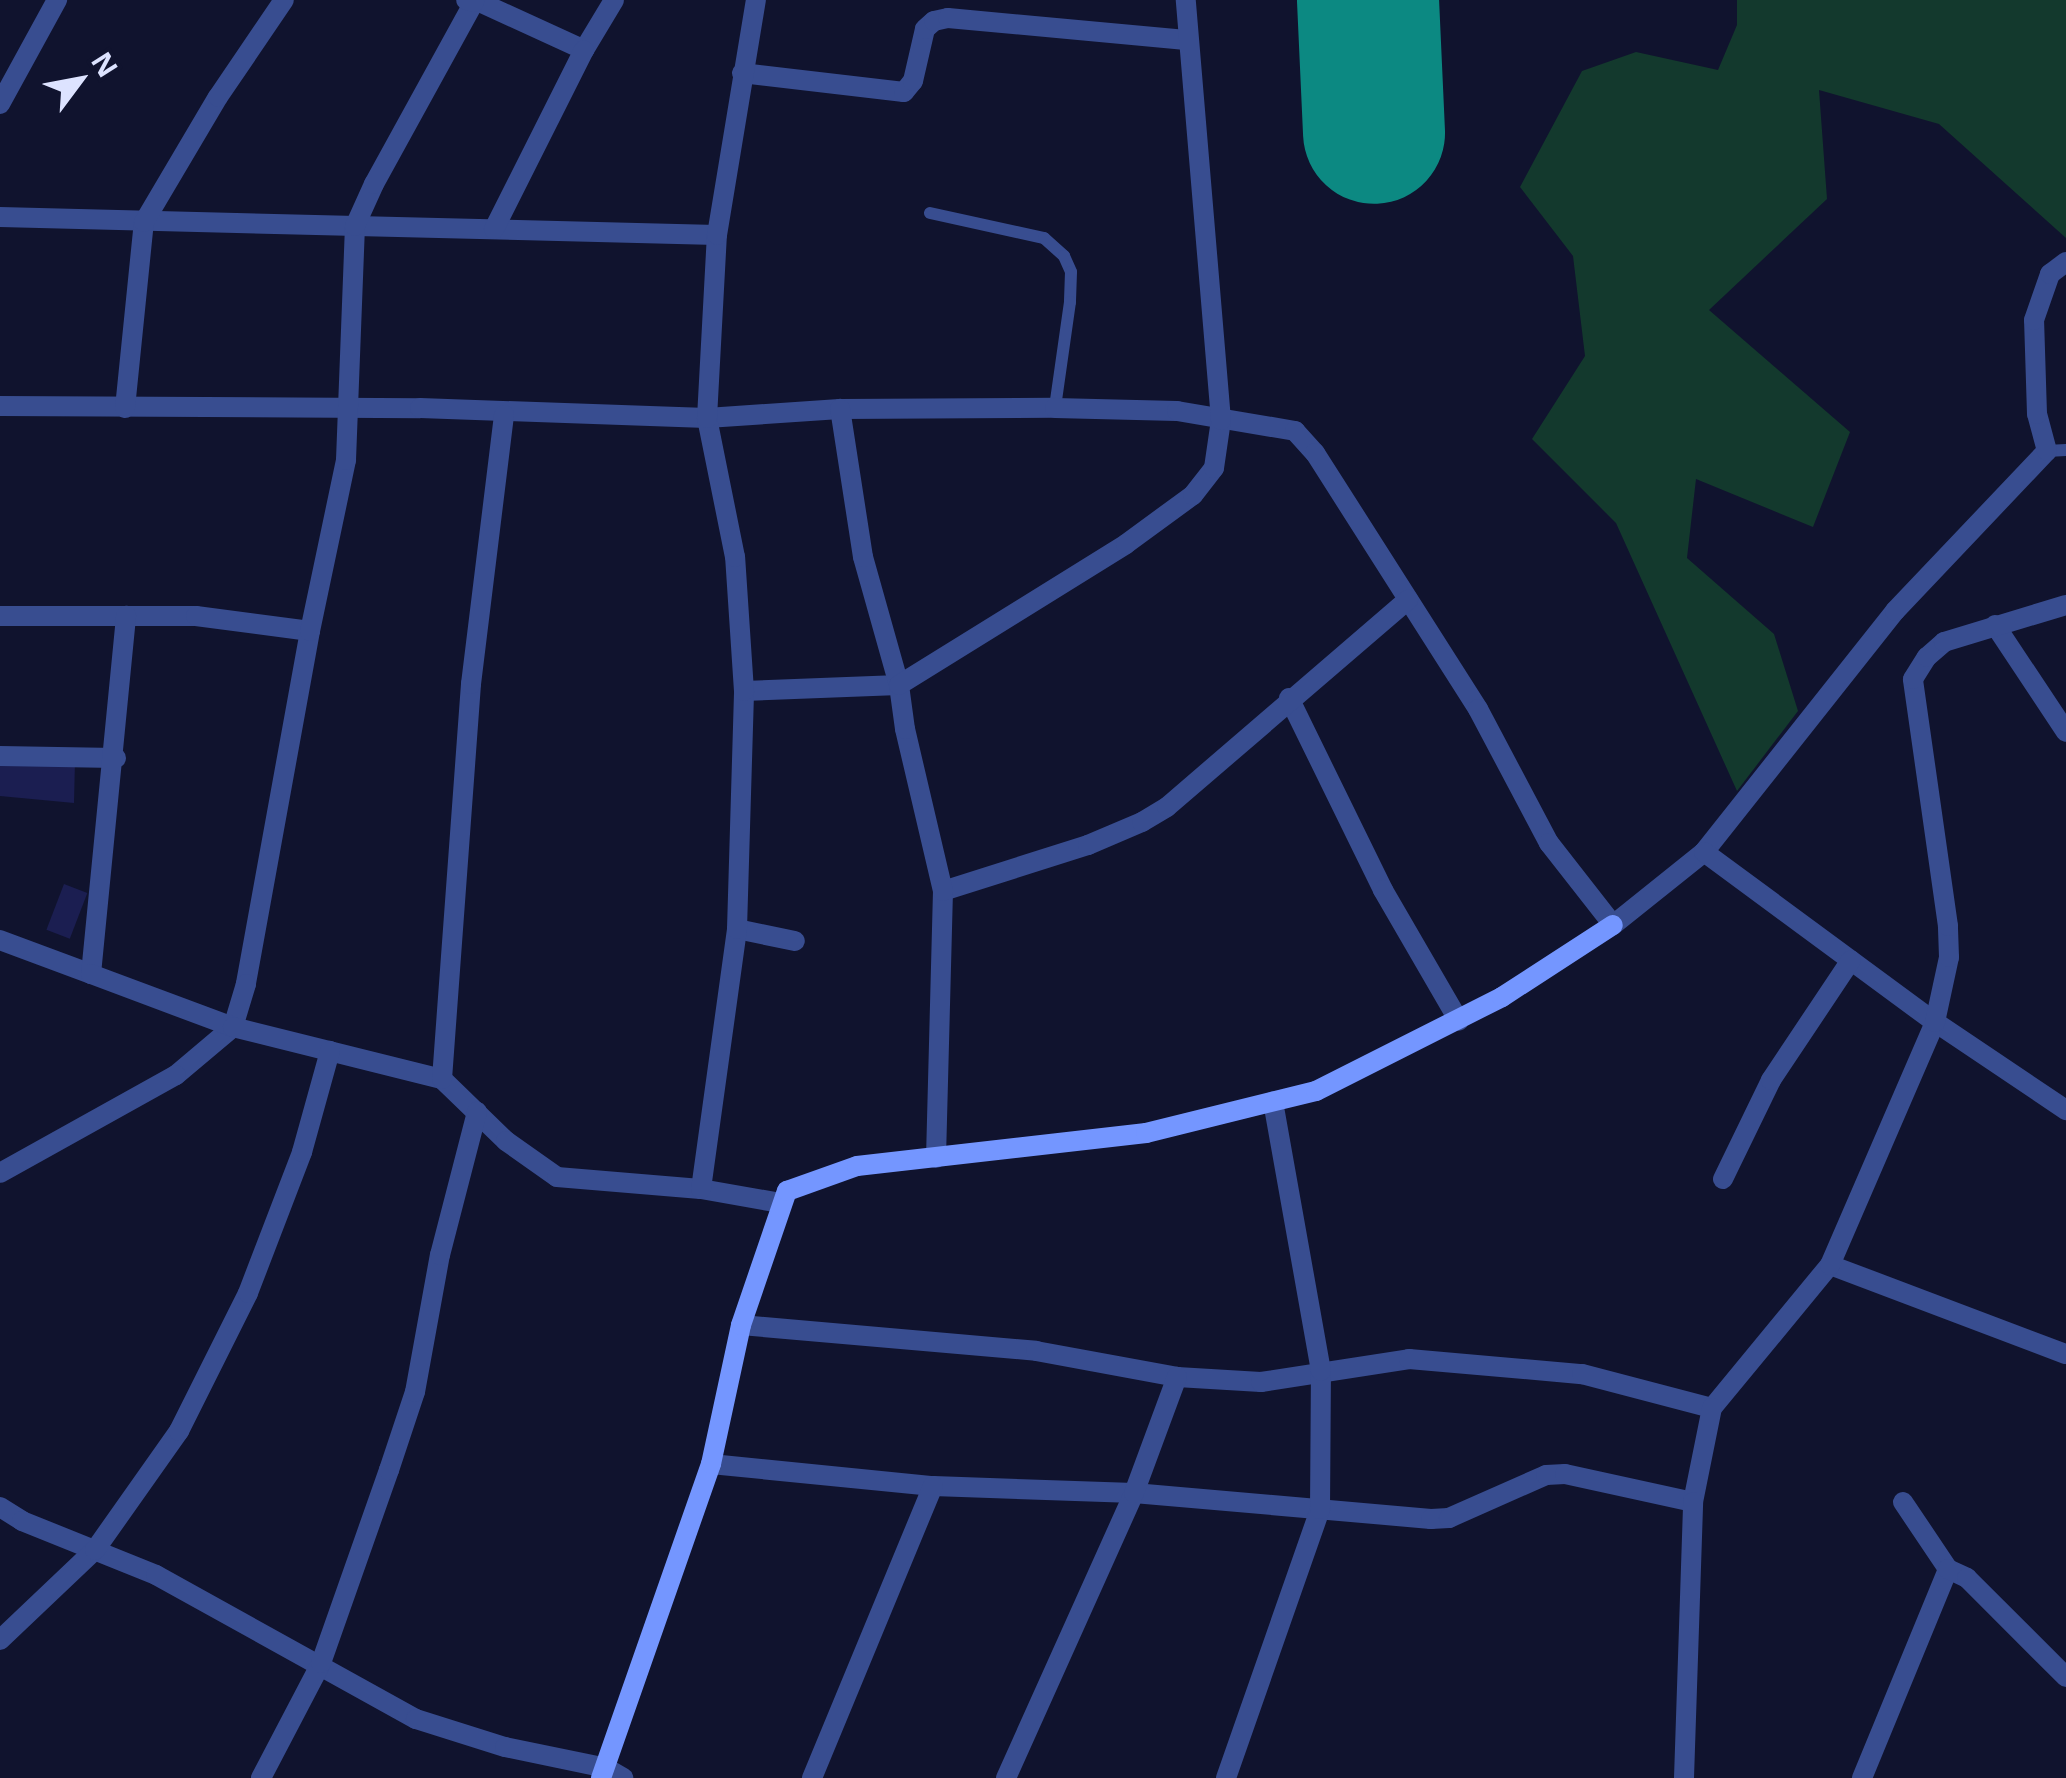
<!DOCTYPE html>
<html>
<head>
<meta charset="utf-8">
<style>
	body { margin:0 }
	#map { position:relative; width:2066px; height:1778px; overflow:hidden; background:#10132e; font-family:"Open Sans",sans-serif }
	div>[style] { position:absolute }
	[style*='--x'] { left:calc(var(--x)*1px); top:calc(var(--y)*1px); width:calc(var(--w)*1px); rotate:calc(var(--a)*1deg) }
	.green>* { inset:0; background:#13392d }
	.runway>* { height:142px; margin:-71px; padding:0 71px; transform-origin:71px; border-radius:71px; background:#0c8982 }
	.building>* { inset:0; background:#1b1e51; transform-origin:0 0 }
	.lane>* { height:12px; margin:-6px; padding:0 6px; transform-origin:6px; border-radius:6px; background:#384d90 }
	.street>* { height:20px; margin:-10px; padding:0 10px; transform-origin:10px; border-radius:10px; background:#384d90 }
	.secondary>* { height:20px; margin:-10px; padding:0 10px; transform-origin:10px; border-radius:10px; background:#7496ff }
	span { translate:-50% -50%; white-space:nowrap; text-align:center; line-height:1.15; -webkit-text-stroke:8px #10132e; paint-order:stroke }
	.north { position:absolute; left:30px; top:30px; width:100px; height:100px; -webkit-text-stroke:8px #10132e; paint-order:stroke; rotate:58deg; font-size:28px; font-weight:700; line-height:40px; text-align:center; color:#dde3ff }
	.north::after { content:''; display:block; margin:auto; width:35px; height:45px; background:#dde3ff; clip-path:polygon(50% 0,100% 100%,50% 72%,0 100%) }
</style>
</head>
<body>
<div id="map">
	<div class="green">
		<i style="clip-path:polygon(1737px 0,2066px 0,2066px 238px,1939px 124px,1819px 90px,1827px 199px,1709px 310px,1850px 432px,1813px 527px,1696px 479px,1687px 558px,1774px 634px,1798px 711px,1737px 791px,1616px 523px,1532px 439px,1585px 356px,1573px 256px,1520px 187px,1582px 71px,1636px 52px,1718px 70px,1737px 25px)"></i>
	</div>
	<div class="runway">
		<i style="--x:1368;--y:0;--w:133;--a:87.4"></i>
	</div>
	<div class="building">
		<i style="clip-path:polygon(0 760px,75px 760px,74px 803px,0 796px)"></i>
		<i style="left:64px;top:884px;width:25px;height:49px;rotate:21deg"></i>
	</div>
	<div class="lane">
		<i style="--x:930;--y:213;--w:117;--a:12.4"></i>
		<i style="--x:1044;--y:238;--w:27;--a:42"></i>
		<i style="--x:1064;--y:256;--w:17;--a:66"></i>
		<i style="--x:1071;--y:272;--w:30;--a:92"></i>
		<i style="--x:1070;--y:302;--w:107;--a:98.1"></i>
		<i style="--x:2047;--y:451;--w:19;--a:-3"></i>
	</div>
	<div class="street">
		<i style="--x:475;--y:0;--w:120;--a:24.6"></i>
		<i style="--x:584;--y:50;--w:58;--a:-59"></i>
		<i style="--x:742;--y:73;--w:163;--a:6.7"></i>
		<i style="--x:904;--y:92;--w:14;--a:-51"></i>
		<i style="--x:913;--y:81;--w:53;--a:-77"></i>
		<i style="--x:925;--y:29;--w:12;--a:-42"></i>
		<i style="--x:934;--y:21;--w:14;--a:-12"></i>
		<i style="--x:948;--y:18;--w:239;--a:5.3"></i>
		<i style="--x:0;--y:104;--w:119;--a:-61.3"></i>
		<i style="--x:0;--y:217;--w:717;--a:1.44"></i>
		<i style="--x:494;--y:229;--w:200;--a:-63.3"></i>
		<i style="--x:0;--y:406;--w:420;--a:0.3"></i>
		<i style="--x:420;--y:408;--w:287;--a:2"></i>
		<i style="--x:707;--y:418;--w:133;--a:-3.9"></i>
		<i style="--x:840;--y:409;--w:215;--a:-0.3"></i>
		<i style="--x:1055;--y:408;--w:122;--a:1.4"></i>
		<i style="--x:1177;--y:411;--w:120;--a:9.6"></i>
		<i style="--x:1295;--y:431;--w:30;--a:48"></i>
		<i style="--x:1315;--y:453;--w:303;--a:57.5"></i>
		<i style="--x:1478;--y:709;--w:152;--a:62.1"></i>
		<i style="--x:1549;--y:843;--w:104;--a:52"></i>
		<i style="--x:1613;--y:925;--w:117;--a:-38.7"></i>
		<i style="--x:1704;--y:852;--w:308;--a:-51.6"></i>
		<i style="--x:1895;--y:611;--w:221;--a:-46.5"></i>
		<i style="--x:2047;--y:451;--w:38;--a:-105"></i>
		<i style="--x:2037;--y:414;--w:94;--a:-91.8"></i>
		<i style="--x:2034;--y:320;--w:49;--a:-70.8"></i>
		<i style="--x:2050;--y:274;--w:20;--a:-37"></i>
		<i style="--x:125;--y:408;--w:187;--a:-84.2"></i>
		<i style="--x:144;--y:222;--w:145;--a:-59.4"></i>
		<i style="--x:218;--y:97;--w:117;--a:-55.8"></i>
		<i style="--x:0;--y:616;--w:196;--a:0"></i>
		<i style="--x:196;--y:616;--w:115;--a:7.5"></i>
		<i style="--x:310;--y:631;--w:359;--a:100.3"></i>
		<i style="--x:246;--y:984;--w:45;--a:106.8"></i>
		<i style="--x:233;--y:1027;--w:75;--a:139.9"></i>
		<i style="--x:176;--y:1075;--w:201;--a:150.9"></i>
		<i style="--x:1995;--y:625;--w:128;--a:56.4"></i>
		<i style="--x:310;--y:631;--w:175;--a:-78.1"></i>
		<i style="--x:346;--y:460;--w:234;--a:-87.8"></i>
		<i style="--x:355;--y:226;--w:46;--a:-65.7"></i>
		<i style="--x:374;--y:184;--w:208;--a:-61.2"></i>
		<i style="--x:474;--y:2;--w:8;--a:-166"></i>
		<i style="--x:744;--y:691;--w:155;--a:-2.2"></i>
		<i style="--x:899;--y:685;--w:133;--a:-105.7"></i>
		<i style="--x:863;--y:557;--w:150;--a:-98.8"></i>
		<i style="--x:1289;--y:698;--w:214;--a:63.9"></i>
		<i style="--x:1383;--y:890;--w:151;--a:59.9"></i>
		<i style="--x:0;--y:756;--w:116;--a:1"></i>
		<i style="--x:1704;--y:852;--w:287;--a:36.4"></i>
		<i style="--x:1935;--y:1022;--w:158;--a:33.9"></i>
		<i style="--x:943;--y:891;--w:152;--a:-17.6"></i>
		<i style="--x:1088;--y:845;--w:59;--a:-23.1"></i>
		<i style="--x:1142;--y:822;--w:29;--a:-31"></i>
		<i style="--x:1167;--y:807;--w:318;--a:-40.7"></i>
		<i style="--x:737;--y:929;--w:59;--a:11.7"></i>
		<i style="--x:0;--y:940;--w:97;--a:20.5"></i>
		<i style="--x:91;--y:974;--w:360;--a:-84.4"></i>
		<i style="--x:91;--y:974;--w:152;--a:20.5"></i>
		<i style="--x:233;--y:1027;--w:215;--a:14"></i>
		<i style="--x:442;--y:1079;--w:89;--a:44.1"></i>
		<i style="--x:506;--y:1141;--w:62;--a:35.2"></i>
		<i style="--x:557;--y:1177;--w:144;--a:4.8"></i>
		<i style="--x:701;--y:1189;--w:80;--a:10"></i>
		<i style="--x:442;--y:1079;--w:396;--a:-85.8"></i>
		<i style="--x:471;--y:684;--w:271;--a:-83"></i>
		<i style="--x:936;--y:1158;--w:267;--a:-88.5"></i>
		<i style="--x:943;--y:891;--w:166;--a:-103.2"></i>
		<i style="--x:905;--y:729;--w:44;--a:-97.8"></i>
		<i style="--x:899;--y:685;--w:267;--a:-31.8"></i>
		<i style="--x:1126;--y:544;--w:83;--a:-36.2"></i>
		<i style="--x:1193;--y:495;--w:34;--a:-52"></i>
		<i style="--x:1214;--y:468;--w:49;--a:-81.7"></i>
		<i style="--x:1221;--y:420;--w:421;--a:-94.8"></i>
		<i style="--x:1723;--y:1179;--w:110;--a:-64.1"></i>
		<i style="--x:1771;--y:1080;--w:144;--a:-56.3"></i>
		<i style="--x:701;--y:1189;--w:262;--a:-82.1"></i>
		<i style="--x:737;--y:929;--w:238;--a:-88.3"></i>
		<i style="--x:744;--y:691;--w:134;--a:-93.8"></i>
		<i style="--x:735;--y:557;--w:142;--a:-101.4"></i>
		<i style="--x:707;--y:418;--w:183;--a:-86.9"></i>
		<i style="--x:717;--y:235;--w:238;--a:-80.6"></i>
		<i style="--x:1830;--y:1265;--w:252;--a:20.7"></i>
		<i style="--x:741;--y:1325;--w:296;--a:5"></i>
		<i style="--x:1036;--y:1351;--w:143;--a:10.4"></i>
		<i style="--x:1177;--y:1377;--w:84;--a:3.4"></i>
		<i style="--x:1261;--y:1382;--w:150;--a:-8.8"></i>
		<i style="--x:1409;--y:1359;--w:174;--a:5"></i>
		<i style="--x:1582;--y:1374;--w:134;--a:14.7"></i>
		<i style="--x:1712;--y:1408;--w:185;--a:-50.5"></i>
		<i style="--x:1830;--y:1265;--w:265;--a:-66.6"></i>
		<i style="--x:1935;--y:1022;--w:66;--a:-77.8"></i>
		<i style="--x:1949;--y:957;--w:31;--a:-92"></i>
		<i style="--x:1948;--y:926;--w:249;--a:-98.1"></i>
		<i style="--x:1913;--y:679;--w:26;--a:-58"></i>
		<i style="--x:1927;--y:657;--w:23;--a:-41"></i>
		<i style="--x:1944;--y:642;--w:127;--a:-16.9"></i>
		<i style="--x:711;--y:1464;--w:223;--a:5.7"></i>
		<i style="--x:933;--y:1486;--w:201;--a:2"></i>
		<i style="--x:1134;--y:1493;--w:298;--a:5"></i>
		<i style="--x:1431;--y:1519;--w:18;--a:-3"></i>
		<i style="--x:1449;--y:1518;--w:106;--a:-23.9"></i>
		<i style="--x:1546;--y:1475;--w:19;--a:-3"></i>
		<i style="--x:1565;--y:1474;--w:131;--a:12.3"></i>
		<i style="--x:1693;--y:1502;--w:96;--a:-78.6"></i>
		<i style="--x:1903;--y:1502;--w:81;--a:56.1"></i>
		<i style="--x:0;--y:1507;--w:26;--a:32"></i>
		<i style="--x:22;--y:1521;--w:144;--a:21.9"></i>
		<i style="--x:156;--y:1575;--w:297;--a:29"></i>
		<i style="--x:416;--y:1719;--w:93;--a:17.5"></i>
		<i style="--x:505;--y:1747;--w:103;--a:11.7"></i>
		<i style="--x:606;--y:1768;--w:20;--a:30"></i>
		<i style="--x:0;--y:1640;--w:131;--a:-43.5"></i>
		<i style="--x:95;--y:1550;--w:146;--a:-54.8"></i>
		<i style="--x:179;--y:1431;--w:154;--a:-63.4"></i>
		<i style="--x:248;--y:1293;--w:151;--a:-69"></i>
		<i style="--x:302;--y:1152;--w:105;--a:-74.5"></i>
		<i style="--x:261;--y:1778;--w:130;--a:-62.4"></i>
		<i style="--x:321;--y:1663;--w:205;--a:-70.6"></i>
		<i style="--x:389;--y:1470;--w:82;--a:-71.6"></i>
		<i style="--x:415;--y:1392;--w:139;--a:-79.7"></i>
		<i style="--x:440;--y:1255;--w:148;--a:-75.5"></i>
		<i style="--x:812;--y:1778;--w:316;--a:-67.5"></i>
		<i style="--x:1006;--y:1778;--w:312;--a:-65.8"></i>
		<i style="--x:1134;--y:1493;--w:124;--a:-69.7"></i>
		<i style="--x:1226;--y:1778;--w:285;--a:-70.7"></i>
		<i style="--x:1320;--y:1509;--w:138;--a:-89.6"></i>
		<i style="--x:1321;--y:1371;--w:274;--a:-100.1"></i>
		<i style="--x:1684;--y:1778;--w:276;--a:-88.1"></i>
		<i style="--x:1862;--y:1778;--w:226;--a:-67.6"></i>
		<i style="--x:1948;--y:1569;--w:21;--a:25"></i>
		<i style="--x:1967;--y:1578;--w:140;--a:45"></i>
	</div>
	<div class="secondary">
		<i style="--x:601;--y:1778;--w:333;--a:-70.7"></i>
		<i style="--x:711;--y:1464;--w:142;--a:-77.8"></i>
		<i style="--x:741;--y:1325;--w:142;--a:-71.1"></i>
		<i style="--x:787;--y:1191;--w:74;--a:-19.7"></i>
		<i style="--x:857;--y:1166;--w:291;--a:-6.5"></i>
		<i style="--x:1146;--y:1133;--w:175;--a:-13.9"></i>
		<i style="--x:1316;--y:1091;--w:208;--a:-26.8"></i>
		<i style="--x:1502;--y:997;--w:132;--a:-33"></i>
	</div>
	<div class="north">N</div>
</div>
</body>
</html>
